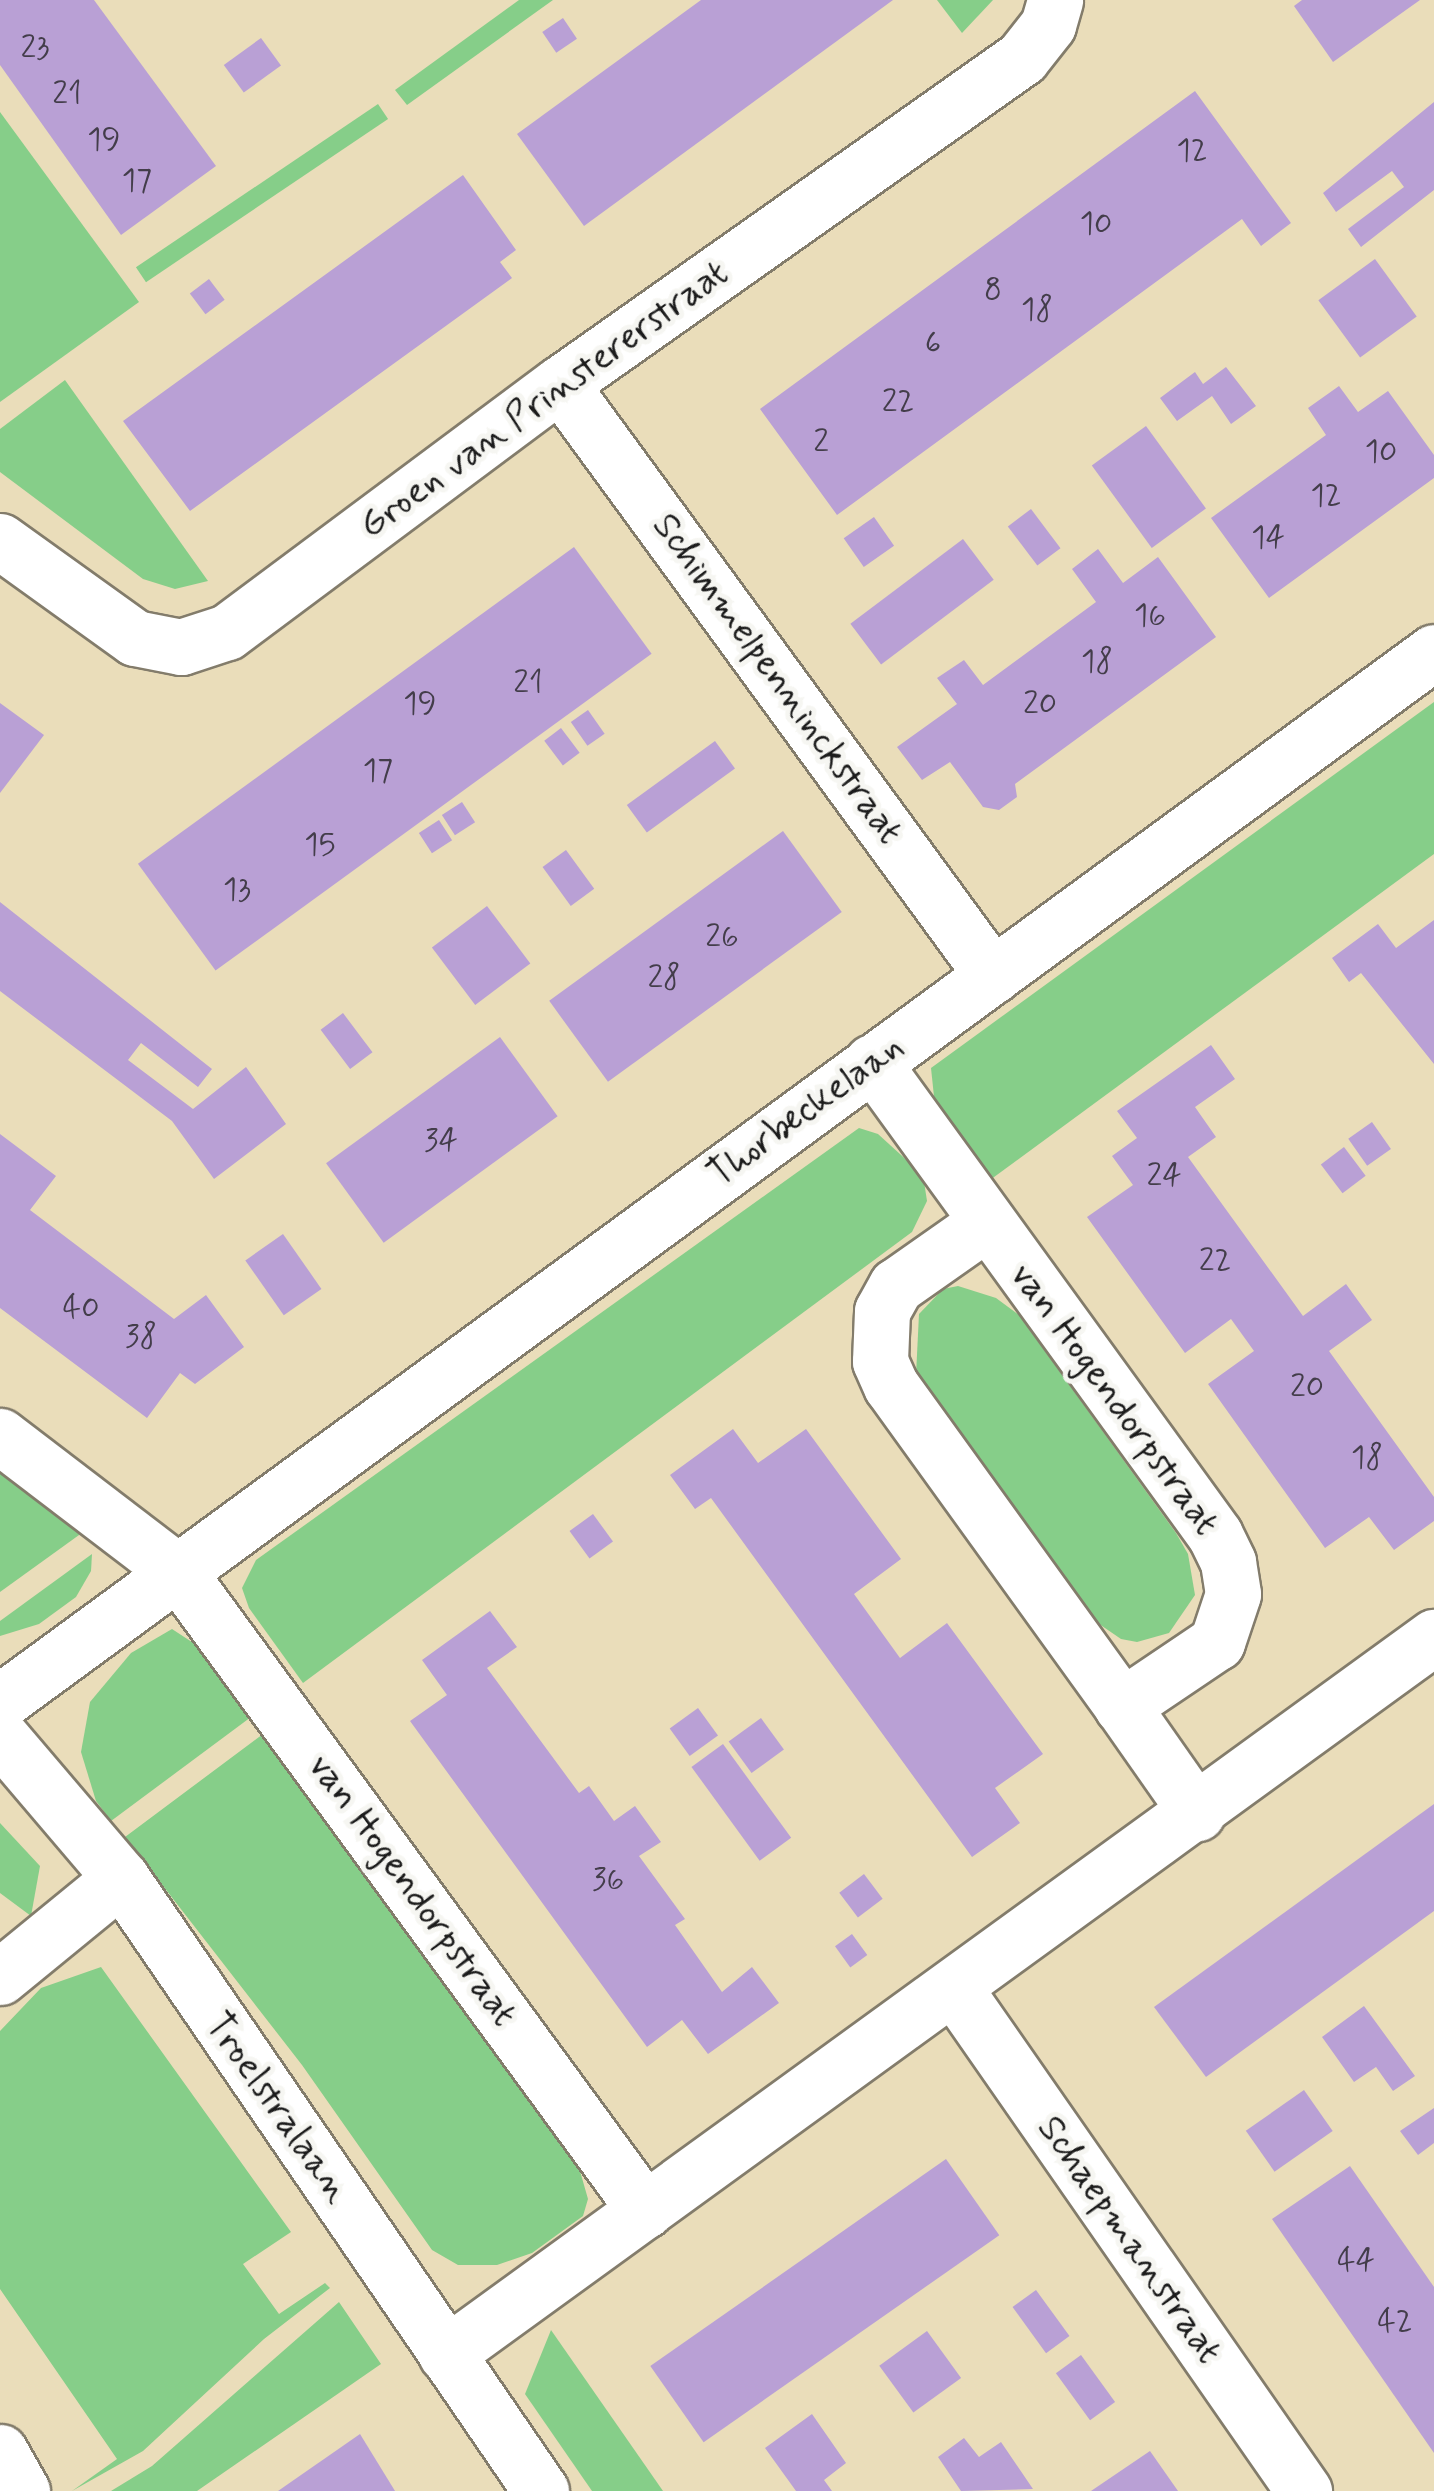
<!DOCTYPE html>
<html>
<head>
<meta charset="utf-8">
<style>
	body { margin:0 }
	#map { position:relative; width:1434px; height:2491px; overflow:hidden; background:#eaddba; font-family:Mynerve,sans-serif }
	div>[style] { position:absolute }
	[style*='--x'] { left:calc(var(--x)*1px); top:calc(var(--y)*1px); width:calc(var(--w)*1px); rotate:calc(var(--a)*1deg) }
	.green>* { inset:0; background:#86ce89; transform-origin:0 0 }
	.building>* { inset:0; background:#b9a0d5; transform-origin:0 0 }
	.roads { filter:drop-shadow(2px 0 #837c6b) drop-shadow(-2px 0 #837c6b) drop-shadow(0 2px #837c6b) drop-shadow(0 -2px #837c6b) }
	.street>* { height:55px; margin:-27.5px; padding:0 27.5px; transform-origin:27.5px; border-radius:27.5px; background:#fff }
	span { translate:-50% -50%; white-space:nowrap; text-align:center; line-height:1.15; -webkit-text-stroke:10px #f6f6f2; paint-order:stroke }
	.number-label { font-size:32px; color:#433d4a }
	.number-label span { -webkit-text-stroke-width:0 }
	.street-label { font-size:38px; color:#1c1c1c }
</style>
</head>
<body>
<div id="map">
	<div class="green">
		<i style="clip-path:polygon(519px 0,553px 0,407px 105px,395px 90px)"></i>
		<i style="clip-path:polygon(937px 0,993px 0,962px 33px)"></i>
		<i style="left:378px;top:104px;width:18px;height:292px;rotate:56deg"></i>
		<i style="clip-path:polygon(0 112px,139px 302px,0 402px)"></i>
		<i style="clip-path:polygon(65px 380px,208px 581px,175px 589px,143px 579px,0 472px,0 429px)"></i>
		<i style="clip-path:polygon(1434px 702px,1434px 854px,990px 1180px,935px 1106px,931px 1068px)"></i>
		<i style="clip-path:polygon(859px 1128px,878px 1134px,923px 1175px,927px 1201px,912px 1232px,303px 1683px,249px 1608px,242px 1588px,256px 1560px)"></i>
		<i style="clip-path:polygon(958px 1286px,996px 1298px,1019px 1315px,1176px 1533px,1188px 1554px,1195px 1595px,1169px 1633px,1137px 1642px,1121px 1639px,1086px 1615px,916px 1375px,919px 1314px,943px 1289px)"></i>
		<i style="clip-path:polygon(0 1463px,86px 1530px,0 1592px)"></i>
		<i style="clip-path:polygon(92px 1554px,91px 1571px,76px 1597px,39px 1624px,0 1636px,0 1621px)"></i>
		<i style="clip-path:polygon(172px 1629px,201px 1648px,251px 1717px,111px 1821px,96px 1801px,81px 1752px,90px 1702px,131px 1653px)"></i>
		<i style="clip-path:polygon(263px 1734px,580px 2171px,588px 2199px,583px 2216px,532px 2253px,497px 2265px,458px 2265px,432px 2250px,302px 2065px,125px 1837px)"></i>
		<i style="clip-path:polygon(0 1823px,40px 1866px,31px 1916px,0 1893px)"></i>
		<i style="clip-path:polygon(101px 1967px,291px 2232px,243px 2264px,279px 2314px,325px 2283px,330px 2288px,264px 2339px,143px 2451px,72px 2491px,117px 2459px,0 2289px,0 2031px,41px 1988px)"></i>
		<i style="clip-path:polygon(339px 2302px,381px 2364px,197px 2491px,111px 2491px,152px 2466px)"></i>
		<i style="clip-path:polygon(551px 2330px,663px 2491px,592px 2491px,525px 2394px)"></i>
	</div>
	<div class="building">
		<i style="clip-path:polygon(0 0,94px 0,216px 166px,121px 235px,0 65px)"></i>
		<i style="clip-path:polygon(701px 0,893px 0,584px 226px,517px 134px)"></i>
		<i style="clip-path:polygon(1302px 0,1420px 0,1333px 62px,1294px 6px)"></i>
		<i style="left:563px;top:18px;width:25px;height:25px;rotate:56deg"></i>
		<i style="left:261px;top:38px;width:34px;height:46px;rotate:54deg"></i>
		<i style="clip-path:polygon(1195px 91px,1291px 223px,1261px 246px,1242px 219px,837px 515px,760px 409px)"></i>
		<i style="clip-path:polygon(1434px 102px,1434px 190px,1361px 247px,1348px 229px,1404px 187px,1392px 171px,1336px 212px,1323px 193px)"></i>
		<i style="clip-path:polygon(463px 175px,516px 250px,500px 262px,512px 278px,190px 511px,123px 421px)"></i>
		<i style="left:1375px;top:259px;width:71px;height:70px;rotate:54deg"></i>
		<i style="left:209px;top:279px;width:26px;height:24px;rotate:53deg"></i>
		<i style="clip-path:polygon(1226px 367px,1256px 406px,1231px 424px,1212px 396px,1177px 421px,1160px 398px,1195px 372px,1203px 384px)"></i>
		<i style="clip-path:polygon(1339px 386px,1358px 412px,1388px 391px,1434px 455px,1434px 478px,1269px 598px,1211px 518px,1326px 435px,1308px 408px)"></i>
		<i style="left:1146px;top:426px;width:102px;height:67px;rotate:54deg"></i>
		<i style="left:1031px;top:509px;width:49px;height:29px;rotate:53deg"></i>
		<i style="left:874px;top:517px;width:35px;height:37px;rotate:55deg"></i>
		<i style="left:963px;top:539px;width:51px;height:141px;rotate:53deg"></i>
		<i style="left:574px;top:547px;width:132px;height:539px;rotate:54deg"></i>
		<i style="clip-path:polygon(1098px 549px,1123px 583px,1158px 557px,1216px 637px,1015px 784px,1017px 797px,999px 810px,983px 807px,950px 762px,922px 780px,897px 747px,957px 704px,937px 678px,964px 660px,983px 685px,1096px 602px,1072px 569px)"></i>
		<i style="clip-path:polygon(0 703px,44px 735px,0 793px)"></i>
		<i style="left:588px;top:710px;width:29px;height:21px;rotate:55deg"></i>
		<i style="left:561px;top:728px;width:31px;height:21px;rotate:53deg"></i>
		<i style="left:715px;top:741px;width:34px;height:109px;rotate:54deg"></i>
		<i style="left:462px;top:802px;width:24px;height:24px;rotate:57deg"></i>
		<i style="left:439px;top:820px;width:24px;height:24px;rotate:57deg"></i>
		<i style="left:783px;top:831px;width:100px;height:289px;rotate:54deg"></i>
		<i style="left:566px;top:850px;width:48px;height:29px;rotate:54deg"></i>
		<i style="clip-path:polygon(0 902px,212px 1069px,198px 1087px,141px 1043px,128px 1060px,193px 1109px,246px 1067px,286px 1124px,214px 1179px,172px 1121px,0 991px)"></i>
		<i style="left:487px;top:906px;width:72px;height:69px;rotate:53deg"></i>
		<i style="clip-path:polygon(1434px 920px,1434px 1064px,1361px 973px,1349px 982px,1332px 958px,1378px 924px,1396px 948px)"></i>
		<i style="left:343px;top:1013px;width:49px;height:28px;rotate:53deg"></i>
		<i style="left:500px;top:1037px;width:98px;height:215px;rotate:54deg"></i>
		<i style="clip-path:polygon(1211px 1045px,1235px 1079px,1195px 1107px,1216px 1137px,1188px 1157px,1303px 1316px,1346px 1284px,1372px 1320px,1329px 1351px,1434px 1497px,1434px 1521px,1394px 1550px,1369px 1517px,1325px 1548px,1208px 1384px,1254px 1351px,1231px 1319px,1185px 1353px,1087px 1217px,1133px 1185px,1112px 1156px,1137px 1138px,1117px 1111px)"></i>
		<i style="left:1372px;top:1122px;width:33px;height:29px;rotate:55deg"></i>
		<i style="clip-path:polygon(0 1134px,56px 1176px,30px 1210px,174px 1319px,206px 1295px,244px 1347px,195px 1384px,180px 1373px,147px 1418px,0 1308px)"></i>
		<i style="left:1344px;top:1147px;width:36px;height:29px;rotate:53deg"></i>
		<i style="left:283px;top:1234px;width:67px;height:46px;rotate:55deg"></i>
		<i style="clip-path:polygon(733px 1429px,758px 1463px,806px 1429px,901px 1559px,854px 1594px,900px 1658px,947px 1623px,1043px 1754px,995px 1788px,1020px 1823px,972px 1857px,711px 1498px,695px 1509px,670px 1475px)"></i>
		<i style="left:593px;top:1514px;width:34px;height:29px;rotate:54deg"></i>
		<i style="clip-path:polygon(490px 1611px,517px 1647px,487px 1668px,579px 1793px,589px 1786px,614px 1821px,635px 1806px,661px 1842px,639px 1856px,685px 1919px,675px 1925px,722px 1992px,752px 1967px,779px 2003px,708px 2054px,682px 2020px,647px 2047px,410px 1721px,447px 1695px,422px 1660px)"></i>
		<i style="left:698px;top:1708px;width:34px;height:35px;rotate:54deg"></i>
		<i style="left:761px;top:1718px;width:39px;height:40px;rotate:54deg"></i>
		<i style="left:723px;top:1744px;width:116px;height:39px;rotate:54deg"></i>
		<i style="clip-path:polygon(1434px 1804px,1434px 1911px,1206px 2077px,1154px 2007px)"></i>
		<i style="left:864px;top:1874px;width:31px;height:31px;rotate:53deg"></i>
		<i style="left:852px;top:1934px;width:26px;height:21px;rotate:54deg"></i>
		<i style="clip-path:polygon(1364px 2006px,1415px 2076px,1393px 2091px,1376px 2067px,1354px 2082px,1322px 2037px)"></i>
		<i style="left:1304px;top:2090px;width:50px;height:71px;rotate:55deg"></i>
		<i style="clip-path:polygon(1434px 2108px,1434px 2143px,1418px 2155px,1400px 2131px)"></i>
		<i style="left:946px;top:2159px;width:93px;height:361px;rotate:55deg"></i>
		<i style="clip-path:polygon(1350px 2166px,1434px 2287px,1434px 2453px,1272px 2219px)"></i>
		<i style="left:1036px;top:2290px;width:57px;height:29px;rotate:54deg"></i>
		<i style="left:927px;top:2331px;width:58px;height:59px;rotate:54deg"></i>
		<i style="left:1081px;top:2355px;width:58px;height:31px;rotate:54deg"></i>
		<i style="clip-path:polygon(812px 2414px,846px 2463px,824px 2480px,832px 2491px,796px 2491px,765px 2448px)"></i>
		<i style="clip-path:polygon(360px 2434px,395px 2491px,278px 2491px)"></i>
		<i style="clip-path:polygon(964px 2438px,979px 2457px,1001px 2442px,1033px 2489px,961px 2491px,938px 2457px)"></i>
		<i style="clip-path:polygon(1150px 2451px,1178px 2491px,1091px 2491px)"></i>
	</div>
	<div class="roads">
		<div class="street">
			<i style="--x:560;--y:384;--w:733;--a:53.82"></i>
			<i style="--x:0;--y:541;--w:166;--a:35.7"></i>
			<i style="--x:135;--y:638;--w:47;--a:11.1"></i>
			<i style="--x:181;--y:647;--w:48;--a:-18.1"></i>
			<i style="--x:227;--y:632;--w:415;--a:-36.7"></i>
			<i style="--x:560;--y:384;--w:565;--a:-35.21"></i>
			<i style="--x:1022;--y:58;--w:42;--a:-51.8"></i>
			<i style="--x:1048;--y:25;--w:26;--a:-74"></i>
			<i style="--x:872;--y:1062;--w:584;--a:54.05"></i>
			<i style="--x:1215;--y:1535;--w:30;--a:64"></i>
			<i style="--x:1228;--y:1562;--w:32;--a:81"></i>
			<i style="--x:1233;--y:1594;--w:51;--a:108.4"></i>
			<i style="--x:1217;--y:1642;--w:115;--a:146"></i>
			<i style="--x:1122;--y:1706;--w:395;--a:-125.8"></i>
			<i style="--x:891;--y:1386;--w:27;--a:-114"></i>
			<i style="--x:880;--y:1361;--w:50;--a:-87.7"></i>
			<i style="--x:882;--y:1311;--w:29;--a:-61"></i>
			<i style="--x:896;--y:1286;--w:111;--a:-35.1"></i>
			<i style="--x:0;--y:1436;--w:224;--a:37.4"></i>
			<i style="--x:178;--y:1572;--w:791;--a:53.8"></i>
			<i style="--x:0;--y:1702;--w:1777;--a:-36.21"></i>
			<i style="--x:1122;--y:1706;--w:131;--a:55"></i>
			<i style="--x:0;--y:1736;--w:187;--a:49.6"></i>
			<i style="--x:121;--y:1878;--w:743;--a:55.58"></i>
			<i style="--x:0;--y:1977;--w:156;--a:-39.3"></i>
			<i style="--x:954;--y:1988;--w:613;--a:55.17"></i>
			<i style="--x:446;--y:2354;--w:1221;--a:-35.97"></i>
			<i style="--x:0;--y:2452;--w:45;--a:60.6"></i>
		</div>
	</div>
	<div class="number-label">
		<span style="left:35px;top:48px">23</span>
		<span style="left:67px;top:94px">21</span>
		<span style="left:104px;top:140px">19</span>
		<span style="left:1192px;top:151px">12</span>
		<span style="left:137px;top:181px">17</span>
		<span style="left:1096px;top:224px">10</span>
		<span style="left:993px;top:290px">8</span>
		<span style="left:1037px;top:310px">18</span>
		<span style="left:933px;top:343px">6</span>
		<span style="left:898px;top:402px">22</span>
		<span style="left:821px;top:442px">2</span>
		<span style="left:1381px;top:452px">10</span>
		<span style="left:1326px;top:496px">12</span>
		<span style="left:1268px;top:538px">14</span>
		<span style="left:1150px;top:616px">16</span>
		<span style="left:1097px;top:662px">18</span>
		<span style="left:528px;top:683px">21</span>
		<span style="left:420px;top:704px">19</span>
		<span style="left:1040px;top:704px">20</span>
		<span style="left:378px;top:771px">17</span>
		<span style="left:320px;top:845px">15</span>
		<span style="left:237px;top:890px">13</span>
		<span style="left:722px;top:937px">26</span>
		<span style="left:664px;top:978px">28</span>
		<span style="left:441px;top:1141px">34</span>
		<span style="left:1164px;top:1176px">24</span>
		<span style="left:1215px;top:1261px">22</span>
		<span style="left:81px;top:1308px">40</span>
		<span style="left:141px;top:1337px">38</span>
		<span style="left:1307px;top:1387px">20</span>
		<span style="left:1367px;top:1458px">18</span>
		<span style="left:608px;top:1880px">36</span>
		<span style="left:1356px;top:2261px">44</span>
		<span style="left:1395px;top:2322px">42</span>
	</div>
	<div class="street-label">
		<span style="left:544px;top:400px;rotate:-36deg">Groen van Prinstererstraat</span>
		<span style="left:777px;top:679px;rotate:54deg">Schimmelpenninckstraat</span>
		<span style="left:806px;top:1111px;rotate:-36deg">Thorbeckelaan</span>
		<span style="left:1114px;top:1399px;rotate:54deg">van Hogendorpstraat</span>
		<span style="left:412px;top:1890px;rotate:54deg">van Hogendorpstraat</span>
		<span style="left:277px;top:2108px;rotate:55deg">Troelstralaan</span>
		<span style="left:1129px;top:2240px;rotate:55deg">Schaepmanstraat</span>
	</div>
</div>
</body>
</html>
